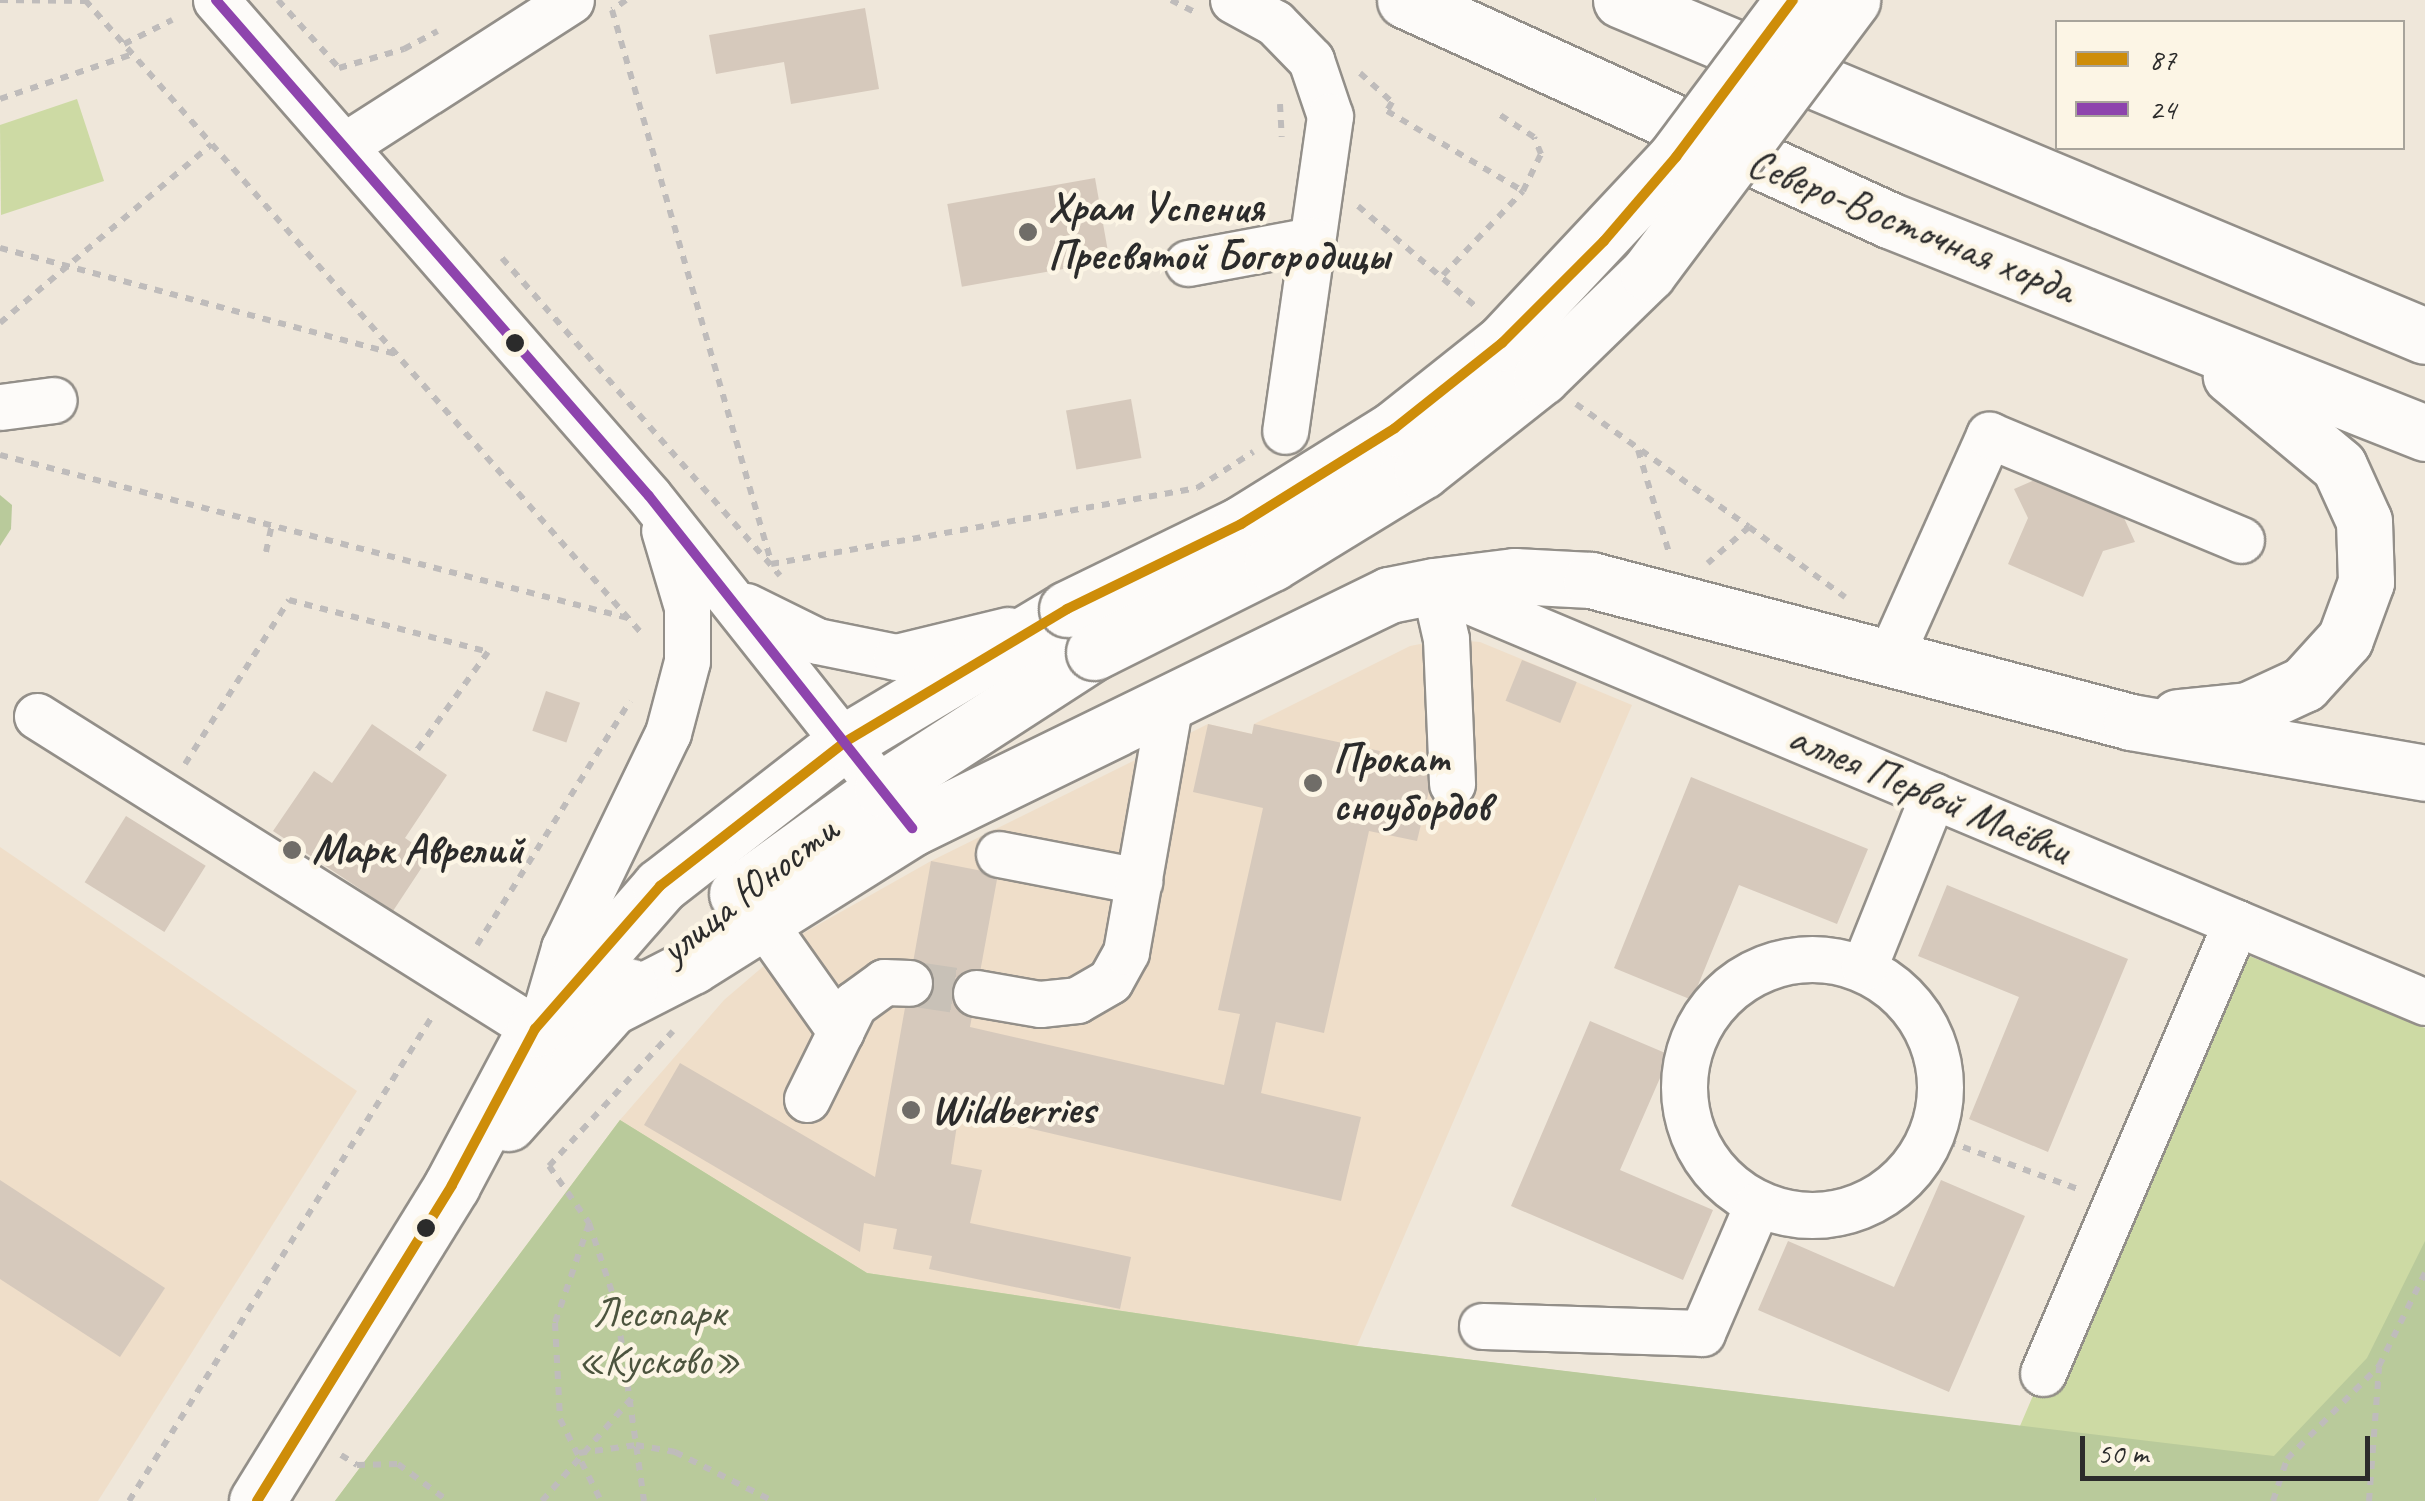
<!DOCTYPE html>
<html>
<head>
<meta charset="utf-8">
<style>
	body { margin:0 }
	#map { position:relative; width:2425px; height:1501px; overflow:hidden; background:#efe7da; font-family:Caveat,sans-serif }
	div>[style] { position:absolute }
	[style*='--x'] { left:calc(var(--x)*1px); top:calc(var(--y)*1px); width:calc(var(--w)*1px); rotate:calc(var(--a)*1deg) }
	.built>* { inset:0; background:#efdec9 }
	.green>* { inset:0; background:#cddaa4 }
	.forest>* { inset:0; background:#b9ca9b }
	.building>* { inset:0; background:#d6c9bc; transform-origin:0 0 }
	.minor-tunnel>* { height:45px; margin-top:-22.5px; transform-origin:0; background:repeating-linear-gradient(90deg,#c8c1b7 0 45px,transparent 0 67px) }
	.path>* { height:6px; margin-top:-3px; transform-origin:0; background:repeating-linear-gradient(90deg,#bfbcbb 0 8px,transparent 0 16px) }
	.roads { filter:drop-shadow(2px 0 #938f89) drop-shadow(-2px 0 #938f89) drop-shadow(0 2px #938f89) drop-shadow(0 -2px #938f89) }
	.minor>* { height:45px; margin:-22.5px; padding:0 22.5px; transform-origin:22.5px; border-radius:22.5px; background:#fdfbf9 }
	.minor>.ring { margin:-22.5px; padding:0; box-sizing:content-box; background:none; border:45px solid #fdfbf9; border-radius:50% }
	.major>* { height:55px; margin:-27.5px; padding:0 27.5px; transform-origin:27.5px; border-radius:27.5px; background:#fdfbf9 }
	.bridges { filter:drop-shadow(2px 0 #938f89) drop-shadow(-2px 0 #938f89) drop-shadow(0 2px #938f89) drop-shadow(0 -2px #938f89) }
	.major-bridge>* { height:55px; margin:-27.5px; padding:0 27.5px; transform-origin:27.5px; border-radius:27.5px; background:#fdfbf9 }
	.bus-1>* { height:10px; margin:-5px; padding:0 5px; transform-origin:5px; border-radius:5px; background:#ce8d09 }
	.bus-2>* { height:10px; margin:-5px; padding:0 5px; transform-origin:5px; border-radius:5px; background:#8e44ad }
	.dots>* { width:28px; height:28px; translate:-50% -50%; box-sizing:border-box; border:5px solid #fcf5e5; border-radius:50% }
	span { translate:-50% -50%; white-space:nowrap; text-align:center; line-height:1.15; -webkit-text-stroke:9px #fcf5e5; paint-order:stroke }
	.poi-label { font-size:42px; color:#2b2b2b; font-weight:700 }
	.left { translate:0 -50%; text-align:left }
	.street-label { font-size:42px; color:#2b2b2b }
	.park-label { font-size:42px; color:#4c543e }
	.legend { position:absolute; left:2055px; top:20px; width:350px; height:130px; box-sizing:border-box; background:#fcf5e5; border:2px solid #a8a49b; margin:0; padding:12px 18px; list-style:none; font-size:30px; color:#2b2b2b }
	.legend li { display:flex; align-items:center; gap:20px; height:50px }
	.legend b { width:50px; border:2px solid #a8a49b }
	.scale { position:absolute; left:2080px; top:1436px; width:290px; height:45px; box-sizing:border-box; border:5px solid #2b2b2b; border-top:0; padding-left:12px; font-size:30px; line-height:35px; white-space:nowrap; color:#2b2b2b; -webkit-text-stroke:8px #fcf5e5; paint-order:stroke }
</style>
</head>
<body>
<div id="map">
	<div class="built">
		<i style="clip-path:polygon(1446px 639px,1480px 642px,1632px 705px,1357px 1346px,867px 1273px,620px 1120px,724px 1000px,800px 935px,931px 861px,1208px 724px,1252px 734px,1254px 724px,1410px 646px)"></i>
		<i style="clip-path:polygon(0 847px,357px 1091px,98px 1501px,0 1501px)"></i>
	</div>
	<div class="green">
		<i style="clip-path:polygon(77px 99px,104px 181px,1px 215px,0 125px)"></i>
		<i style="clip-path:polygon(2225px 946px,2425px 1028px,2425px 1501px,335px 1501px,620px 1120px,867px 1273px,1357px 1346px,2020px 1426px)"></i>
	</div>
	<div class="forest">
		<i style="clip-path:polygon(0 495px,12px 505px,11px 529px,0 546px)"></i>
		<i style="clip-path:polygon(620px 1120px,867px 1273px,1357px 1346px,2274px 1456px,2367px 1358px,2425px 1241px,2425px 1501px,335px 1501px)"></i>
	</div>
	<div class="building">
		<i style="clip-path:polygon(865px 8px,879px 89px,791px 104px,784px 62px,716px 74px,709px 35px)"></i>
		<i style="left:1095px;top:178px;width:84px;height:150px;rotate:80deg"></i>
		<i style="left:1131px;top:399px;width:60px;height:66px;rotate:80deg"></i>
		<i style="clip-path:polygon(2046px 475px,2119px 507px,2135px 542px,2103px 551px,2083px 597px,2008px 564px,2028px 518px,2014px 489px)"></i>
		<i style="left:1522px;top:660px;width:59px;height:44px;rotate:22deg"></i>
		<i style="left:546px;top:691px;width:36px;height:42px;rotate:19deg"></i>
		<i style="clip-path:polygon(372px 724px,447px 775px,405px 838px,430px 855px,393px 911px,273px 831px,314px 771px,332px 783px)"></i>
		<i style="clip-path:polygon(1208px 724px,1252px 734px,1254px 724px,1380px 751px,1378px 762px,1433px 774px,1417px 841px,1369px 831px,1324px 1033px,1276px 1022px,1261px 1093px,1361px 1117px,1341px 1201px,959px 1112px,951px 1164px,982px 1170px,970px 1223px,1131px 1257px,1120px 1309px,929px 1269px,932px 1256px,893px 1249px,897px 1229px,864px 1223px,860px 1252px,644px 1125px,680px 1063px,875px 1177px,931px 861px,998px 874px,970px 1027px,1224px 1085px,1240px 1014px,1218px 1010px,1263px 808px,1193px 792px)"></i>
		<i style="clip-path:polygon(1691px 777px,1868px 849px,1837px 924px,1739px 885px,1692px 1000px,1614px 968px)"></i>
		<i style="left:126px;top:816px;width:94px;height:78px;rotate:32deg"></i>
		<i style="clip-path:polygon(1947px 885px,2128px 959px,2048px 1152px,1969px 1119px,2019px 997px,1918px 956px)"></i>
		<i style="clip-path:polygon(1590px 1021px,1670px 1055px,1620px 1170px,1713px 1210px,1683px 1280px,1511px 1206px)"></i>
		<i style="clip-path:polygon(0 1180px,165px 1288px,120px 1357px,0 1279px)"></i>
		<i style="clip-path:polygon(1941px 1180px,2025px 1216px,1949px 1392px,1758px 1310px,1788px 1241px,1894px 1287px)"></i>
	</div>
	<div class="minor-tunnel">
		<i style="--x:909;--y:983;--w:68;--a:8.5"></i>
	</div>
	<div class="path">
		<i style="--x:0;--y:0;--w:85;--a:0.7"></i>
		<i style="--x:85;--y:0;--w:847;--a:48.69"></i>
		<i style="--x:278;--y:0;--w:91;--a:48.1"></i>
		<i style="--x:339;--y:68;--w:68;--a:-16.3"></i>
		<i style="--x:404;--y:49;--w:38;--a:-28"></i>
		<i style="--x:626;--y:0;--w:17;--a:144"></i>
		<i style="--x:612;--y:10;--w:570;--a:73.92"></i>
		<i style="--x:1171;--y:0;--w:28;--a:27"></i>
		<i style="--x:124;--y:44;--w:54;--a:-26.6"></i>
		<i style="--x:1360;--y:73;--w:43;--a:42.2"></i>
		<i style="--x:1392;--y:102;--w:10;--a:119"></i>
		<i style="--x:1387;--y:111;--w:158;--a:30.5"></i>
		<i style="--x:0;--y:99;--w:140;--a:-18.7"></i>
		<i style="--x:1280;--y:104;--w:33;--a:87"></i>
		<i style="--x:1358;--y:206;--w:153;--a:40.5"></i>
		<i style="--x:0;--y:248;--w:409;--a:15"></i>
		<i style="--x:502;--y:258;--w:422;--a:48.8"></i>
		<i style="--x:1443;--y:275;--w:116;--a:-46.4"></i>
		<i style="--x:1523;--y:191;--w:41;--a:-64.1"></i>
		<i style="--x:1541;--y:154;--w:18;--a:-112"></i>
		<i style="--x:1534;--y:137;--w:44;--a:-147"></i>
		<i style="--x:0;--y:323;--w:277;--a:-40.2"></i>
		<i style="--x:1576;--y:404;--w:212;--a:35.4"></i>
		<i style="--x:1749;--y:527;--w:55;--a:138.7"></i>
		<i style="--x:1638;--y:450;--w:108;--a:73.2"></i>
		<i style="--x:0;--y:455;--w:653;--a:14.55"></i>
		<i style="--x:1749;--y:527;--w:119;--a:36.1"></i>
		<i style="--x:266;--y:552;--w:25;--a:-78"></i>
		<i style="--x:771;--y:564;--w:433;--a:-10.1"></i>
		<i style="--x:1197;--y:488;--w:67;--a:-32.7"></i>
		<i style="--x:185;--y:764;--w:194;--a:-57.6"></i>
		<i style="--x:289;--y:600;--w:206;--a:14.6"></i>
		<i style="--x:488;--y:652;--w:125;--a:125.9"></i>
		<i style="--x:477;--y:945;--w:288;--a:-57.9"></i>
		<i style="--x:1933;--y:1136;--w:154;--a:20.1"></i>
		<i style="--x:549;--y:1166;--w:183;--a:-47.4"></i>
		<i style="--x:549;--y:1166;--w:70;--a:54.9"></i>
		<i style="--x:589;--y:1223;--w:85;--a:71.6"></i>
		<i style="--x:616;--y:1304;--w:199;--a:81.9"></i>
		<i style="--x:589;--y:1224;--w:105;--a:109"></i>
		<i style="--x:555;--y:1323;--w:96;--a:87"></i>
		<i style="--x:560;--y:1419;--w:92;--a:63.4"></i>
		<i style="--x:579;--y:1453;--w:58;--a:-8"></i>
		<i style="--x:636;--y:1445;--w:40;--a:10"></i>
		<i style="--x:675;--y:1452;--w:110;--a:26.6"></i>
		<i style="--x:341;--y:1455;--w:19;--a:32"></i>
		<i style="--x:357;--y:1465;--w:41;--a:-1.4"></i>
		<i style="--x:398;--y:1464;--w:62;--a:36.5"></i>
		<i style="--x:129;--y:1501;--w:573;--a:-57.97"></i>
		<i style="--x:542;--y:1501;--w:137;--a:-48.9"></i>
		<i style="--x:1595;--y:1501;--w:1;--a:0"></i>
		<i style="--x:2273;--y:1501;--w:44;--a:-71.6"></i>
		<i style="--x:2287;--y:1459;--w:131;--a:-45.3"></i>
		<i style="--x:2379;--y:1366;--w:104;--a:-63.7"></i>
		<i style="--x:2369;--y:1501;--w:134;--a:-85.7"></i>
	</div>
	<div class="roads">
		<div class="minor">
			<i style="--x:216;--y:0;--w:658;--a:48.88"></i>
			<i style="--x:649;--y:496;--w:409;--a:51.6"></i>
			<i style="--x:1233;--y:0;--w:48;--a:28.7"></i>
			<i style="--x:1275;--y:23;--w:52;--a:45.8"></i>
			<i style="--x:1311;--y:60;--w:59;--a:71.3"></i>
			<i style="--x:1330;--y:116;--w:318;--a:98.1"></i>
			<i style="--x:347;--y:144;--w:266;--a:-32.7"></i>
			<i style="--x:1188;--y:263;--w:126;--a:-10.5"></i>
			<i style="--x:0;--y:407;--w:54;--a:-7.4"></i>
			<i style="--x:1434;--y:586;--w:1075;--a:22.77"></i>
			<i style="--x:1434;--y:586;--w:54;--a:77.2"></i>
			<i style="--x:1446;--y:639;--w:145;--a:87.6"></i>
			<i style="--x:746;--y:606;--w:79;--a:26.2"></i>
			<i style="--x:817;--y:641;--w:81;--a:11.4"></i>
			<i style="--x:896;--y:657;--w:115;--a:-13.6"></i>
			<i style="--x:1888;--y:661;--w:248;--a:-65.9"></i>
			<i style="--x:1989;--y:435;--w:273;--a:22.6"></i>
			<i style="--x:37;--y:716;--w:588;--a:32.15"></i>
			<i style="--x:999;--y:854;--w:143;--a:10.9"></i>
			<i style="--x:761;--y:919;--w:138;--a:54.7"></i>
			<i class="ring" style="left:1684px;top:959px;width:211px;height:211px"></i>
			<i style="--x:1864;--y:967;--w:185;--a:-68.1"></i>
			<i style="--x:976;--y:993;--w:65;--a:9.8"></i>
			<i style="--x:1040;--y:1004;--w:37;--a:-6"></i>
			<i style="--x:1077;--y:1000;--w:38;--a:-30"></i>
			<i style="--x:1110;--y:981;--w:33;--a:-61"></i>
			<i style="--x:1126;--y:952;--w:253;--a:-80"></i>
			<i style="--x:545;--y:1013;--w:68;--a:-73.7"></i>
			<i style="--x:564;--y:948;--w:239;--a:-64.2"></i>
			<i style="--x:668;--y:733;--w:74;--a:-75.2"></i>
			<i style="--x:687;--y:661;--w:54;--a:-90"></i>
			<i style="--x:687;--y:607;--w:80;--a:-106.6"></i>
			<i style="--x:807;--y:1099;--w:106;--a:-63.7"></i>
			<i style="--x:854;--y:1004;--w:37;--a:-36"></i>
			<i style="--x:884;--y:982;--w:25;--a:2"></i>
			<i style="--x:1482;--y:1326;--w:220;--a:1.8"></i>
			<i style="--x:1702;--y:1333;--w:139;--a:-66.7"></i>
			<i style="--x:2043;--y:1373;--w:490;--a:-66.8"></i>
		</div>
		<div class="major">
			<i style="--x:1405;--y:0;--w:532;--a:24.44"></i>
			<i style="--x:1889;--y:220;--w:577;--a:21.67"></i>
			<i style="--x:1621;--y:0;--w:871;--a:22.68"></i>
			<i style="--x:2178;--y:717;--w:70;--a:-5.7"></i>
			<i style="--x:2248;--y:710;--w:62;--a:-24.9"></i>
			<i style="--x:2304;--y:684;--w:61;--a:-47.7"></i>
			<i style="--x:2345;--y:639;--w:61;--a:-69.8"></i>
			<i style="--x:2366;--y:582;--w:61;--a:-91.9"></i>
			<i style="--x:2364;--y:521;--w:60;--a:-114.4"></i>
			<i style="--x:2339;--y:466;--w:141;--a:-140.2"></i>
			<i style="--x:737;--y:894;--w:179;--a:-35.9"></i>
			<i style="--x:882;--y:789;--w:252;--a:-32.9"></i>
			<i style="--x:606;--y:1010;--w:97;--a:-27.1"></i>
			<i style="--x:692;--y:966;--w:260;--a:-32.1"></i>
			<i style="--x:912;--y:828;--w:531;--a:-26.03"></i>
			<i style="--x:1389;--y:595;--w:46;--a:-11.3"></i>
			<i style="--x:1434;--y:586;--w:81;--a:-7.1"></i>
			<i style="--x:1514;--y:576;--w:77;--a:3"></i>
			<i style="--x:1591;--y:580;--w:558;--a:14.73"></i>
			<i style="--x:2131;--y:722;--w:298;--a:9.8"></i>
			<i style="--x:508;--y:1123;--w:183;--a:-48.3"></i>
			<i style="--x:257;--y:1501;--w:371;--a:-58.3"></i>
			<i style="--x:452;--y:1185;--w:177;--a:-62"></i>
			<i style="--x:535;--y:1029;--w:190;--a:-48.8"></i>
			<i style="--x:660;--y:886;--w:234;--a:-37.9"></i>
			<i style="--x:845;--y:742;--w:259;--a:-30.9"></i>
		</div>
	</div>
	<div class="bridges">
		<div class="major-bridge">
			<i style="--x:1067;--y:609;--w:194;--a:-26"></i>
			<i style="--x:1241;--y:524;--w:181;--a:-31.9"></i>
			<i style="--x:1395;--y:428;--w:137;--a:-38.5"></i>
			<i style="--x:1502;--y:343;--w:255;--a:-46.9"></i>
			<i style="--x:1676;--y:157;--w:196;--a:-53.3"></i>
			<i style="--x:1094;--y:652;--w:199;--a:-26.6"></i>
			<i style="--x:1272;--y:563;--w:176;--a:-31.5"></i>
			<i style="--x:1422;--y:471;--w:152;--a:-38.3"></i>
			<i style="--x:1541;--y:377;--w:149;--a:-44.2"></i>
			<i style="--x:1648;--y:273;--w:341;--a:-53.2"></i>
		</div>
	</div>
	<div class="bus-1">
		<i style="--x:257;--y:1501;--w:371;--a:-58.3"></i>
		<i style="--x:452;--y:1185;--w:177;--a:-62"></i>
		<i style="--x:535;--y:1029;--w:190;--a:-48.8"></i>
		<i style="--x:660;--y:886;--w:234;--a:-37.9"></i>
		<i style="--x:845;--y:742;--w:259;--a:-30.9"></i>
		<i style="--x:1067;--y:609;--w:194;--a:-26"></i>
		<i style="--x:1241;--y:524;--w:181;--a:-31.9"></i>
		<i style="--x:1395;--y:428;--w:137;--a:-38.5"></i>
		<i style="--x:1502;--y:343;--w:144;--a:-45"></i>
		<i style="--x:1604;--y:241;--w:111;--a:-49.4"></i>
		<i style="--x:1676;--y:157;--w:196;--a:-53.3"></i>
	</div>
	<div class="bus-2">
		<i style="--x:216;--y:0;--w:658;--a:48.88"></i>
		<i style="--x:649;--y:496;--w:424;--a:51.6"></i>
	</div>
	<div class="dots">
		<i style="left:1028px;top:232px;background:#706d68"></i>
		<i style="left:515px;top:343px;background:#2b2b2b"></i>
		<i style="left:1313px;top:783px;background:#706d68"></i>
		<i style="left:292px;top:850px;background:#706d68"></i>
		<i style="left:911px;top:1110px;background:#706d68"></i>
		<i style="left:426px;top:1228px;background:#2b2b2b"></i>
	</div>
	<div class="poi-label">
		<span class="left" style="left:1048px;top:232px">Храм Успения<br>Пресвятой Богородицы</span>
		<span class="left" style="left:1333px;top:783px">Прокат<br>сноубордов</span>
		<span class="left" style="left:312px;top:850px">Марк Аврелий</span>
		<span class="left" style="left:931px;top:1110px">Wildberries</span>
	</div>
	<div class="street-label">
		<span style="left:1911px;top:226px;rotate:22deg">Северо-Восточная хорда</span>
		<span style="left:1929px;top:794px;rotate:23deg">аллея Первой Маёвки</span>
		<span style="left:749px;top:890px;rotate:-38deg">улица Юности</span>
	</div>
	<div class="park-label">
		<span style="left:659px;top:1337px">Лесопарк<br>«Кусково»</span>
	</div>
	<ul class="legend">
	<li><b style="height:12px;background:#ce8d09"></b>87</li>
	<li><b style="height:12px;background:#8e44ad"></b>24</li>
	</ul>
	<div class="scale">50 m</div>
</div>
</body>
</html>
